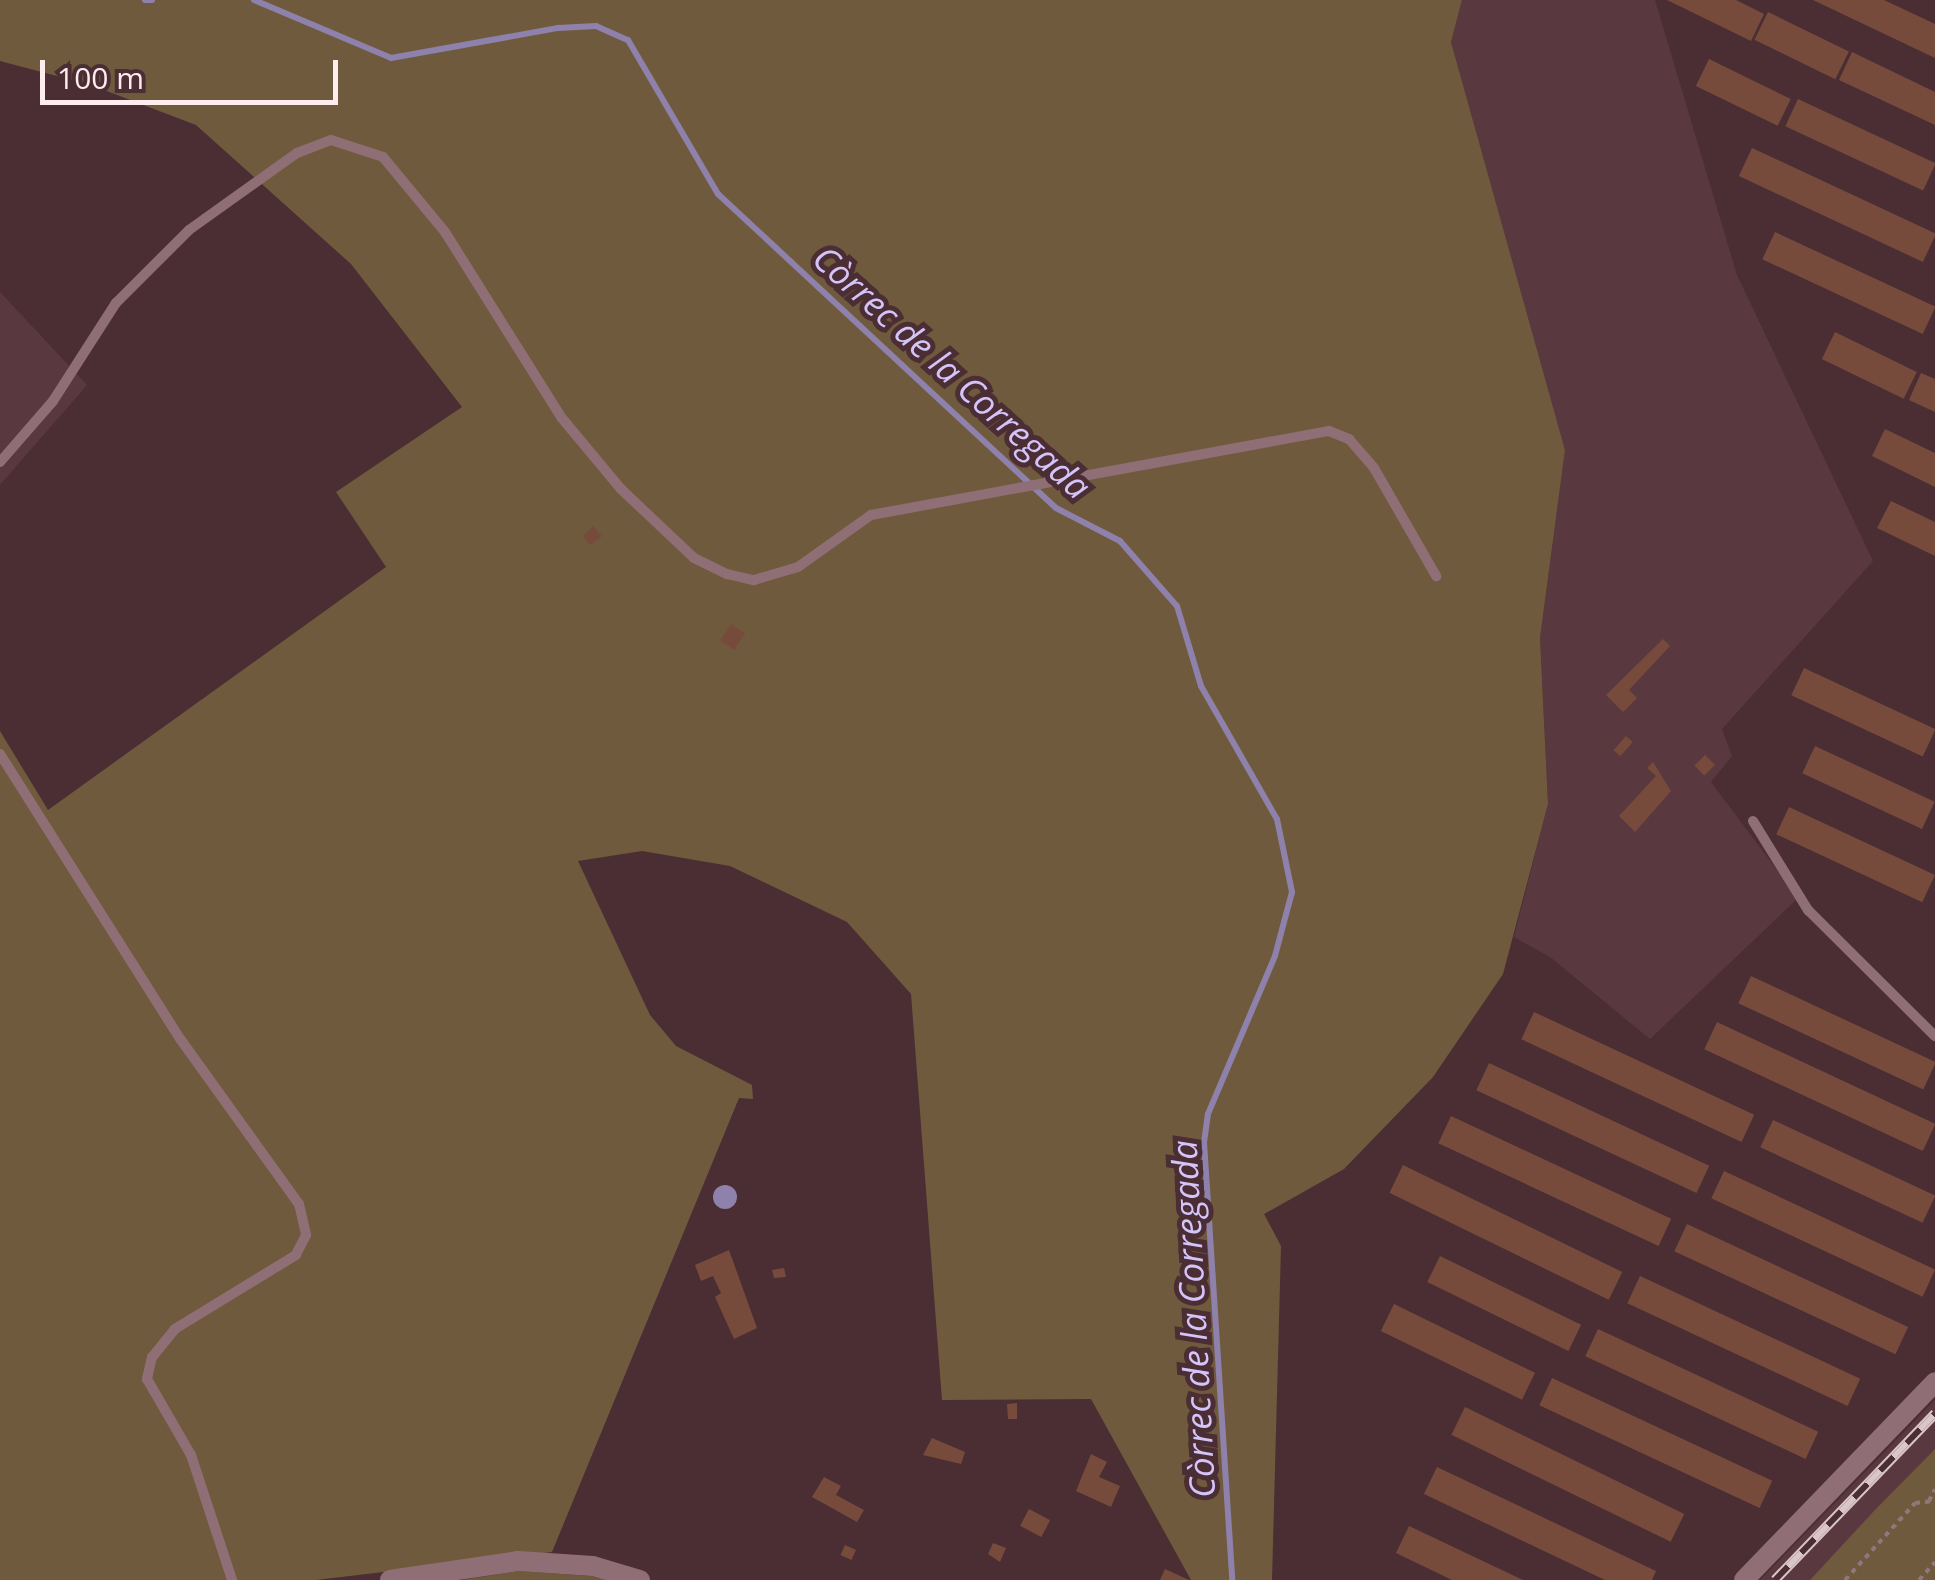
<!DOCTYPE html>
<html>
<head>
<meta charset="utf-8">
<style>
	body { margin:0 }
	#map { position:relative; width:1935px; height:1580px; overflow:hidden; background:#4a2e34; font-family:"Open Sans",sans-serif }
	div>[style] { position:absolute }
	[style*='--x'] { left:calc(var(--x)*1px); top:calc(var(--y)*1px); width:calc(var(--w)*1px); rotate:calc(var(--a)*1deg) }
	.built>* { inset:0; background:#5a383f }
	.green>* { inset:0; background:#705a3d }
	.water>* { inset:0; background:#8e81ab }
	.round { border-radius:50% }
	.stream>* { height:6px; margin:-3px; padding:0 3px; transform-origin:3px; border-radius:3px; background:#8e81ab }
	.building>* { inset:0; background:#774b3c; transform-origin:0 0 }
	.path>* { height:4px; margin-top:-2px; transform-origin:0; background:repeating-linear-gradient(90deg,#90777c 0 5px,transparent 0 10px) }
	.service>* { height:10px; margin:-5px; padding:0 5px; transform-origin:5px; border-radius:5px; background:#8f6f75 }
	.minor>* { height:20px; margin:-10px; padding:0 10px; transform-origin:10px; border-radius:10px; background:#8f6f75 }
	.rail>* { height:10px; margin-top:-5px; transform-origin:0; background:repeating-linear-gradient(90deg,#4a2e34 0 19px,#dac6c9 0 38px); box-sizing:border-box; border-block:2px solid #dac6c9 }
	span { translate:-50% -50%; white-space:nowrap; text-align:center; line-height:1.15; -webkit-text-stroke:10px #4a2e34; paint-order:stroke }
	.water-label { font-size:35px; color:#d4c4fa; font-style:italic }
	.scale { position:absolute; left:40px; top:60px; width:298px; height:45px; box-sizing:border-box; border:5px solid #feecef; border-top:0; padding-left:12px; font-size:30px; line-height:35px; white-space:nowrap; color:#feecef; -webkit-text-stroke:8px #4a2e34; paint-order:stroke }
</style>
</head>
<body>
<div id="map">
	<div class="built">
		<i style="clip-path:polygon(1462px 0,1655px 0,1737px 275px,1873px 561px,1722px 729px,1732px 756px,1711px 782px,1798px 898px,1650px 1039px,1550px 957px,1514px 937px,1548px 804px,1540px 638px,1565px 450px,1451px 42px)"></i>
		<i style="clip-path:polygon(0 292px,87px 385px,0 485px)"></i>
		<i style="clip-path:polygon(1935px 1400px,1935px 1449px,1810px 1580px,1760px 1580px)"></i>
	</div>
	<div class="green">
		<i style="clip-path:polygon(0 0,1462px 0,1451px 42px,1565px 450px,1540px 638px,1548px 804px,1503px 974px,1433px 1077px,1344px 1169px,1264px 1214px,1281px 1246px,1272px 1580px,1191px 1580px,1091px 1399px,942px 1400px,911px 994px,847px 922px,730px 866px,642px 851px,578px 861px,650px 1015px,676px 1046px,752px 1085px,753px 1099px,739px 1098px,552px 1552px,316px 1580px,0 1580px,0 731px,48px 810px,386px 567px,336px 492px,462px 407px,351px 264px,196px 125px,91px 85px,0 61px)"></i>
		<i style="clip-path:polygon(1935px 1449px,1935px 1580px,1810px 1580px,1874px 1511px)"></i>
		<i style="clip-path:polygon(519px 1571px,591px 1576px,605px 1580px,461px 1580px)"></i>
	</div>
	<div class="water">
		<i class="round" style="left:713px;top:1185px;width:24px;height:24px"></i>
	</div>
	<div class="stream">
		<i style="--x:145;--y:0;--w:7;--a:0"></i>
		<i style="--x:254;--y:0;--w:149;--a:22.9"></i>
		<i style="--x:391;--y:58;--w:170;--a:-10.2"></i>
		<i style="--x:558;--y:28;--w:38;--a:-3"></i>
		<i style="--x:596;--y:26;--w:35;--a:24"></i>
		<i style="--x:628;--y:40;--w:178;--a:59.7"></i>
		<i style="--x:718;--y:194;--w:461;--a:42.9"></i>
		<i style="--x:1056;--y:508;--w:72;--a:27.3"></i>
		<i style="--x:1120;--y:541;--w:86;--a:48.8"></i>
		<i style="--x:1177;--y:606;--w:84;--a:73.3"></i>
		<i style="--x:1201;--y:686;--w:153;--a:60.3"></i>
		<i style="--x:1277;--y:819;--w:75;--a:78.4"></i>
		<i style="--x:1292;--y:892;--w:66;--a:104.9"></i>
		<i style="--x:1275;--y:956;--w:172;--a:113"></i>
		<i style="--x:1208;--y:1114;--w:28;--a:98"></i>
		<i style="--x:1204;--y:1142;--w:439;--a:86.3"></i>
	</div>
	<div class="building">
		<i style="clip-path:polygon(1667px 0,1736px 0,1764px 14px,1751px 41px)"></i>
		<i style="clip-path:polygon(1813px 0,1884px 0,1935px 24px,1935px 58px)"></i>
		<i style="left:1768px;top:12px;width:90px;height:31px;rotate:26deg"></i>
		<i style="clip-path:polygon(1852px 52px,1935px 92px,1935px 125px,1839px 80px)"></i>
		<i style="left:1709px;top:59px;width:91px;height:30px;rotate:26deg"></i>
		<i style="left:1798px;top:99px;width:152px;height:30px;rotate:25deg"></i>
		<i style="left:1752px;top:148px;width:203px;height:31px;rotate:25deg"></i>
		<i style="left:1775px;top:232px;width:177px;height:30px;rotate:25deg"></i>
		<i style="left:1835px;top:332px;width:91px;height:30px;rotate:26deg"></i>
		<i style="clip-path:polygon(1921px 373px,1935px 379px,1935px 412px,1909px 400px)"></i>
		<i style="clip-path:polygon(1885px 429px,1935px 453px,1935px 487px,1872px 456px)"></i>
		<i style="clip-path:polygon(1891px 501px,1935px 522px,1935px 556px,1877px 528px)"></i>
		<i style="clip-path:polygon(593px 526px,602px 536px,590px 545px,583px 536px)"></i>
		<i style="left:731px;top:624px;width:17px;height:20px;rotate:33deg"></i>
		<i style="clip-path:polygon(1663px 639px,1670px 646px,1629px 690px,1637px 698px,1623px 712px,1606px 695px)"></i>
		<i style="left:1804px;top:668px;width:145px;height:30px;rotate:25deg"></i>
		<i style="left:1626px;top:736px;width:9px;height:19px;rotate:41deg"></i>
		<i style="left:1815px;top:746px;width:132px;height:30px;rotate:25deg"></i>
		<i style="left:1705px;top:755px;width:14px;height:15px;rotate:45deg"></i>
		<i style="clip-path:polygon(1653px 762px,1671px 791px,1635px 832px,1619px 816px,1656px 776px,1647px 768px)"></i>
		<i style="left:1789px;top:807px;width:161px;height:30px;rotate:25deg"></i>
		<i style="left:1751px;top:976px;width:204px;height:30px;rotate:25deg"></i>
		<i style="left:1534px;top:1012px;width:243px;height:30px;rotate:25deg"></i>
		<i style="left:1717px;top:1022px;width:241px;height:30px;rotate:25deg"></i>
		<i style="left:1489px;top:1063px;width:243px;height:30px;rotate:25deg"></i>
		<i style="left:1451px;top:1116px;width:243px;height:30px;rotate:25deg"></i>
		<i style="left:1773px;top:1120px;width:179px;height:30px;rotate:25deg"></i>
		<i style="left:1403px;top:1165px;width:244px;height:31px;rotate:26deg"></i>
		<i style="left:1724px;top:1171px;width:233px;height:30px;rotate:25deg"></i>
		<i style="left:1687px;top:1224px;width:244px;height:30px;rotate:25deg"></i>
		<i style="clip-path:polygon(729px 1250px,757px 1328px,734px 1339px,715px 1297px,721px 1293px,713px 1276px,701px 1281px,695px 1265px)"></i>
		<i style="left:1440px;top:1256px;width:157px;height:29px;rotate:26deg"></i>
		<i style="clip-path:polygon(784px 1268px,786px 1277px,774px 1278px,772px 1270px)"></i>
		<i style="left:1640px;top:1276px;width:243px;height:30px;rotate:25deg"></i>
		<i style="left:1394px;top:1304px;width:157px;height:30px;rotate:26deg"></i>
		<i style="left:1598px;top:1329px;width:243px;height:30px;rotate:25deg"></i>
		<i style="left:1552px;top:1378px;width:243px;height:30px;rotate:25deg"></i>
		<i style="clip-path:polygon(1017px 1403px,1017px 1419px,1008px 1419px,1007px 1404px)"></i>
		<i style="left:1465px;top:1407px;width:244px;height:31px;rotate:26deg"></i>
		<i style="clip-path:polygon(932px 1438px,965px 1452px,961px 1464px,923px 1455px)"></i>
		<i style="clip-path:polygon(1091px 1454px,1107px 1462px,1099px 1477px,1120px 1486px,1111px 1507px,1076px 1491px)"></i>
		<i style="clip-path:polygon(1437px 1467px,1656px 1571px,1652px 1580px,1605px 1580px,1424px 1494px)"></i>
		<i style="clip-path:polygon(824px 1477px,841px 1486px,836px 1495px,864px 1510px,857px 1522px,812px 1497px)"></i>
		<i style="left:1029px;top:1509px;width:24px;height:19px;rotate:28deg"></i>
		<i style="clip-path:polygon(1409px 1526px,1523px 1580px,1452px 1580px,1396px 1553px)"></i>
		<i style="clip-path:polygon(993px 1543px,1006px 1548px,1000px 1562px,988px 1554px)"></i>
		<i style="left:845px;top:1545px;width:12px;height:11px;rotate:24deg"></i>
		<i style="clip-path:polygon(1165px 1569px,1189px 1580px,1160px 1580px)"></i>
	</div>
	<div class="path">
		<i style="--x:1929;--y:1501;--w:13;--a:-63"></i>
		<i style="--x:1845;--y:1580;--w:104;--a:-47.7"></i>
		<i style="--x:1915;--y:1503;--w:20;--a:-6"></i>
		<i style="--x:1919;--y:1580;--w:24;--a:-48"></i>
	</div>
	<div class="service">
		<i style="--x:0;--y:462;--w:81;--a:-49"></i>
		<i style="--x:53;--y:401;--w:117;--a:-57.3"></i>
		<i style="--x:116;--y:303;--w:103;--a:-45"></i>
		<i style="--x:189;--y:230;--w:133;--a:-35.5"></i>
		<i style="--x:297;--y:153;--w:36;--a:-21"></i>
		<i style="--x:331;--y:140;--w:55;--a:18.1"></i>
		<i style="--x:383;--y:157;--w:97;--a:50.4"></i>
		<i style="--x:445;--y:232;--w:218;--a:57.9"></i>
		<i style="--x:561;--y:417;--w:94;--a:50.2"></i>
		<i style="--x:621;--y:489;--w:100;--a:43.4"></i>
		<i style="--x:694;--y:558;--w:37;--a:26"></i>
		<i style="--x:727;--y:574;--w:28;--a:13"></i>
		<i style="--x:754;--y:580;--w:46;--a:-16.5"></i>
		<i style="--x:798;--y:567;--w:90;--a:-35.5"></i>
		<i style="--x:871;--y:515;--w:466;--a:-10.4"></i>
		<i style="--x:1329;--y:431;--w:22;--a:22"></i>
		<i style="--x:1349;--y:439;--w:38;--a:49"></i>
		<i style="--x:1374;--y:468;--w:125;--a:60.1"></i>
		<i style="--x:0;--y:754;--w:338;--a:57.7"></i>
		<i style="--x:181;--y:1040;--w:202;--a:54.3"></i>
		<i style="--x:299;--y:1204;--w:32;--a:77"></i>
		<i style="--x:306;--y:1235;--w:22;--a:117"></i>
		<i style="--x:296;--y:1255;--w:142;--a:148.6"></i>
		<i style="--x:175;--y:1329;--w:36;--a:129"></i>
		<i style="--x:152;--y:1357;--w:23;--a:103"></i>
		<i style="--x:147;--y:1379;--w:88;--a:59.9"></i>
		<i style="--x:191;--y:1455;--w:132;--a:71.8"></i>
		<i style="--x:1753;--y:821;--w:105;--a:58.3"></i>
		<i style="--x:1808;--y:910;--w:179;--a:44.8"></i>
	</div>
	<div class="minor">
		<i style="--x:390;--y:1580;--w:129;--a:-8.4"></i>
		<i style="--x:518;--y:1561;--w:75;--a:3.8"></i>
		<i style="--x:593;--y:1566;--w:49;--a:16.6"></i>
		<i style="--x:1744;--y:1580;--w:275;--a:-46"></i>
	</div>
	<div class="rail">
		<i style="--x:1775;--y:1580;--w:231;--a:-46.1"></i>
	</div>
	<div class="water-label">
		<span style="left:952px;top:372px;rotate:42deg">Còrrec de la Corregada</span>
		<span style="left:1193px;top:1319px;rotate:-93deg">Còrrec de la Corregada</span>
	</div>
	<div class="scale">100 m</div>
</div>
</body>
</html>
